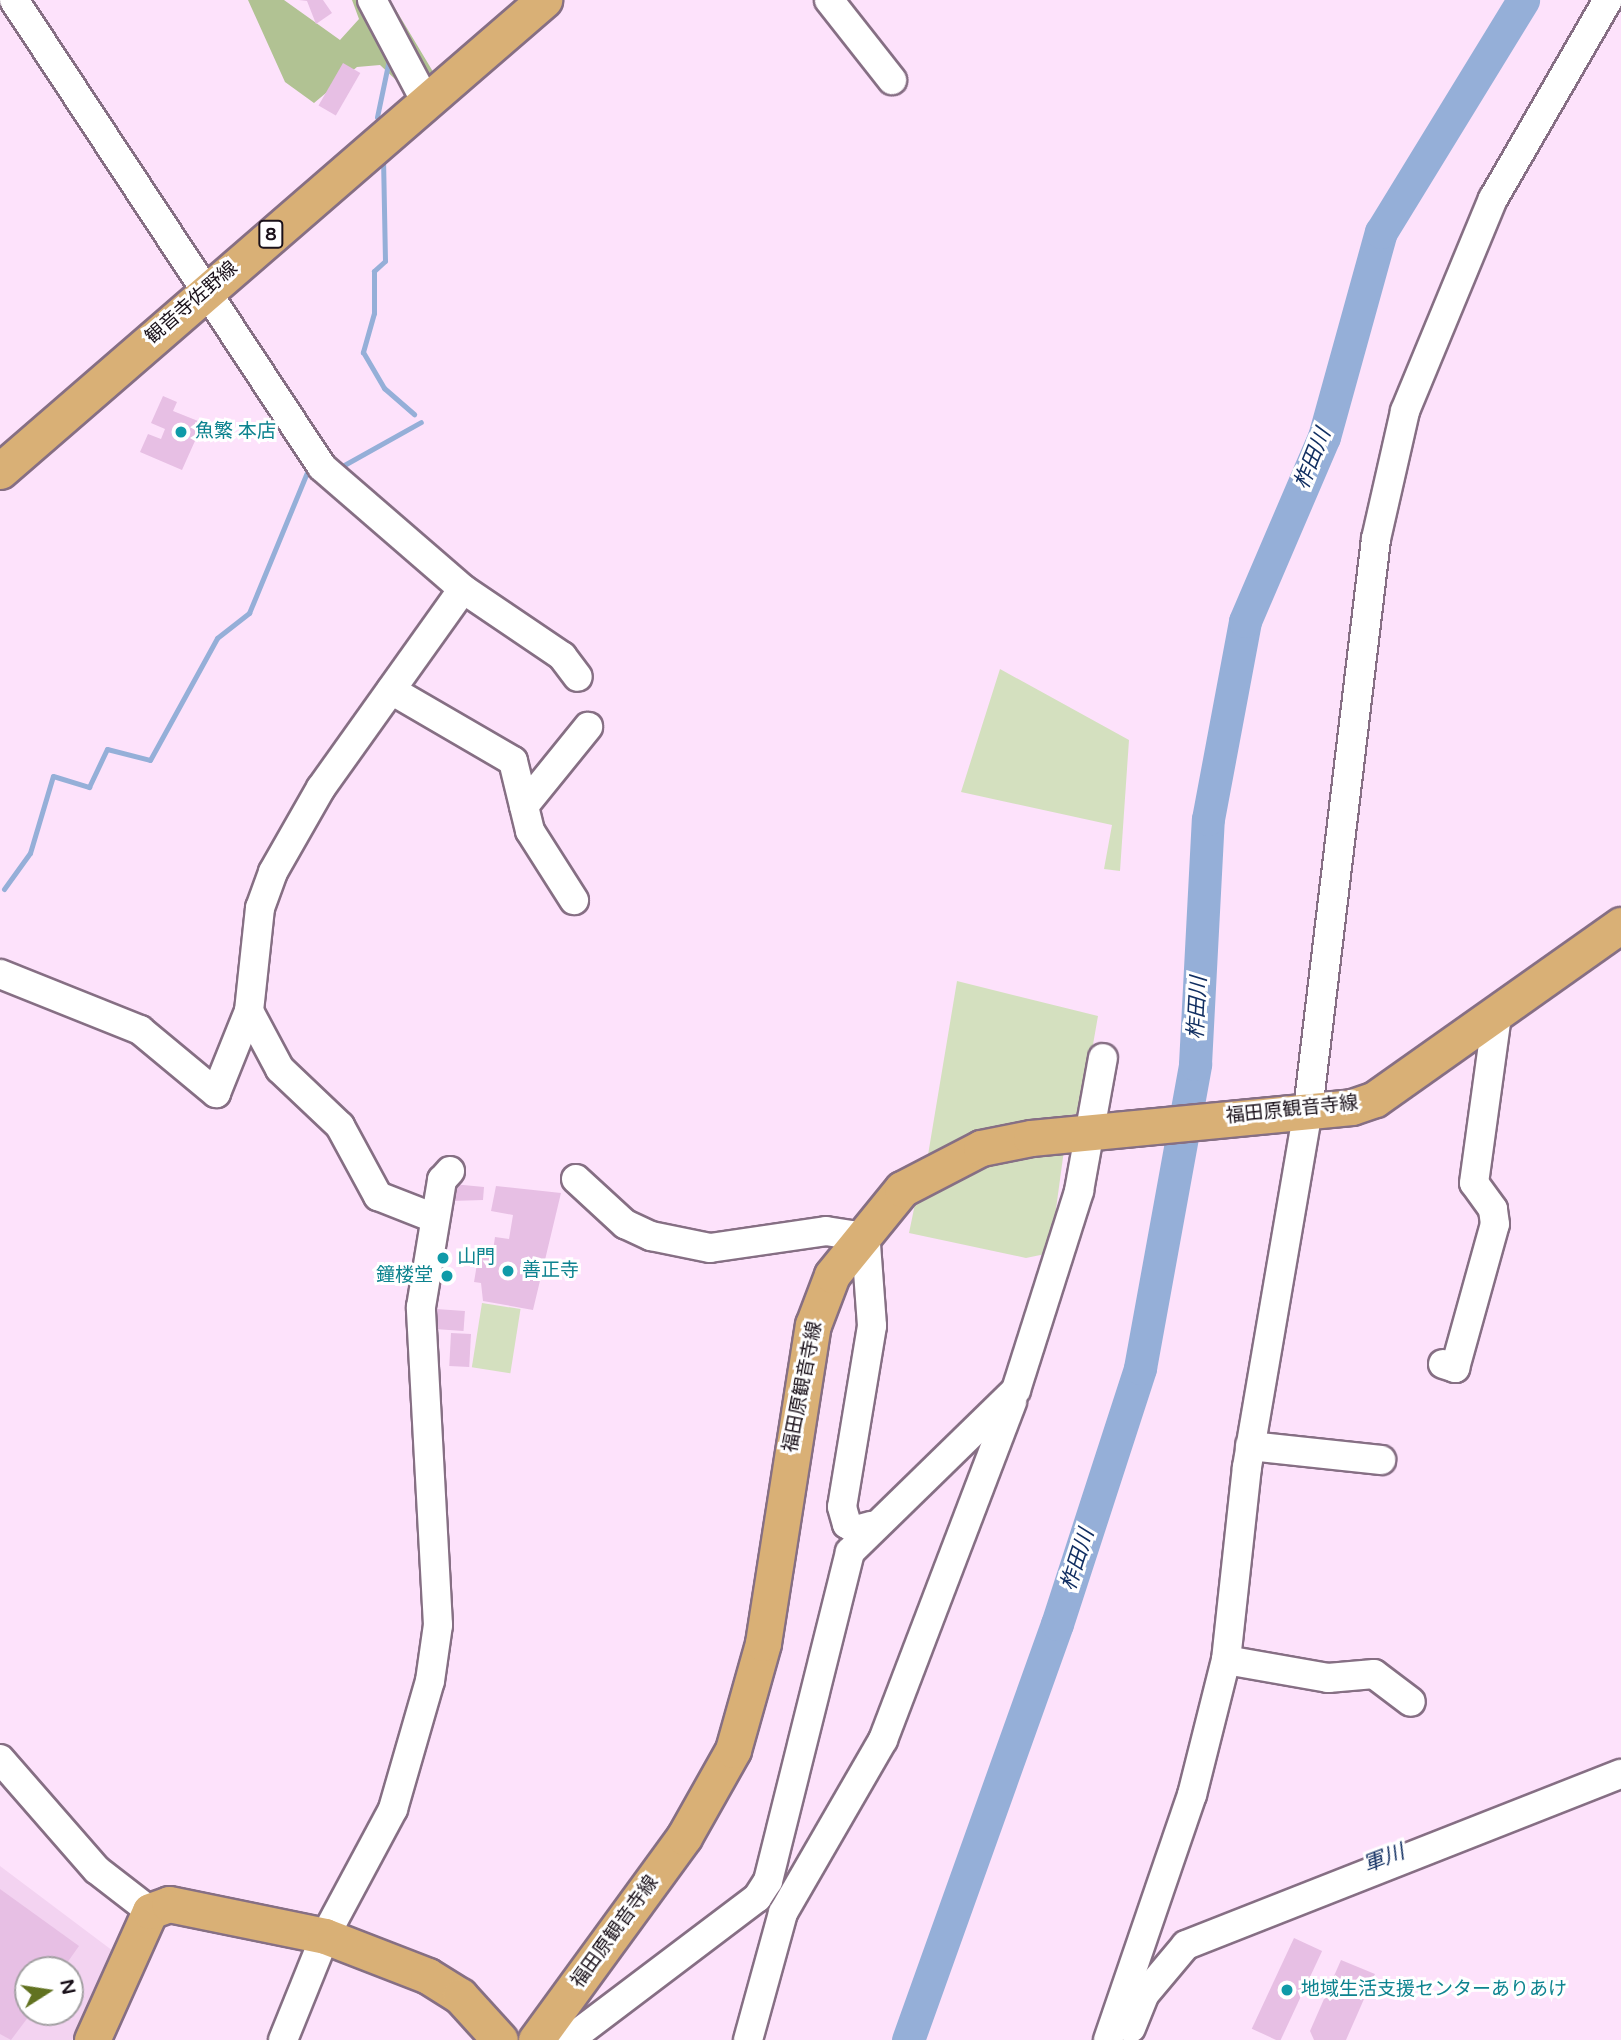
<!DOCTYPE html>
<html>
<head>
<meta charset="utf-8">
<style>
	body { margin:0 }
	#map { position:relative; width:1621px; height:2040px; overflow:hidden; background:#fde2fb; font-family:"Varela Round","Noto Sans JP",sans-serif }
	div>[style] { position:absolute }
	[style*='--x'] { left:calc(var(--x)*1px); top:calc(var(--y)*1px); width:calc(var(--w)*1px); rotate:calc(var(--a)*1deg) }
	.built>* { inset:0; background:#f3d3f1 }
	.green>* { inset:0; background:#d4e0bf; transform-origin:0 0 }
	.forest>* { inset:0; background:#b1c293 }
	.stream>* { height:5px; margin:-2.5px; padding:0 2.5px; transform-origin:2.5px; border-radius:2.5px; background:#95afd8 }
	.river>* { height:33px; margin:-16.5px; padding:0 16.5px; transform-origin:16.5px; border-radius:16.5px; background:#95afd8 }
	.building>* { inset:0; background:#e7bfe4; transform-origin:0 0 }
	.roads { filter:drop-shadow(2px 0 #866f84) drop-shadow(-2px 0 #866f84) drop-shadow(0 2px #866f84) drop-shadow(0 -2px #866f84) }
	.minor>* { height:28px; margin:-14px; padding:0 14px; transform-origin:14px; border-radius:14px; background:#fff }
	.major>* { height:35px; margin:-17.5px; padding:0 17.5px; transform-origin:17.5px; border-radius:17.5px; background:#d9b076 }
	.dots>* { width:19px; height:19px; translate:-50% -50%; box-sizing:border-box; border:4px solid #fff; border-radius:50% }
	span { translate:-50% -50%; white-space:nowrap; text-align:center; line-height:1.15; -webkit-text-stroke:6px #fff; paint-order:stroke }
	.shield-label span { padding:2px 5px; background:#fff; border:2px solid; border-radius:5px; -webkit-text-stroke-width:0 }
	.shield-label { font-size:18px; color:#1a111a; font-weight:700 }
	.street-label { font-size:19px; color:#1a111a }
	.culture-label { font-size:19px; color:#0d838f }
	.left { translate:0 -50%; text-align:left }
	.right { translate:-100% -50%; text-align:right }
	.water-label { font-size:21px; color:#112f62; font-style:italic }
	.north { position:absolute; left:14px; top:1956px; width:70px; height:70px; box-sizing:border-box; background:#fff; border:2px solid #a3a0a3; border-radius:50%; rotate:78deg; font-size:19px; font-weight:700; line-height:28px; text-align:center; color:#1a111a }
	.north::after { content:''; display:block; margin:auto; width:24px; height:32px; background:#617220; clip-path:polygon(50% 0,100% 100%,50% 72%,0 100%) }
</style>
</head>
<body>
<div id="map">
	<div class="built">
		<i style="clip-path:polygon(evenodd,0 1866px,117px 1954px,72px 2040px,0 2040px,0 1866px,28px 1970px,70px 1970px,70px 2012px,28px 2012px,28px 1970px)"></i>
	</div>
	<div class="green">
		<i style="clip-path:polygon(1000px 669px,1129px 740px,1120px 871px,1104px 869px,1112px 825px,961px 792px)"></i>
		<i style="clip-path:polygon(957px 981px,1098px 1016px,1081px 1113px,973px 1133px,928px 1155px)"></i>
		<i style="clip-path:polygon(1064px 1150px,1050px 1253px,1026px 1258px,909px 1233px,916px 1199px,960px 1174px,999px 1159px)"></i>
		<i style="left:482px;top:1303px;width:39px;height:65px;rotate:9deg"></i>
	</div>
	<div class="forest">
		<i style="clip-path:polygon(248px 0,284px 0,340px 40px,359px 19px,352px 0,390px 0,435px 75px,410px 93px,380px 65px,357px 67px,314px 103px,285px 82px)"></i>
	</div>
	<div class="stream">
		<i style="--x:377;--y:117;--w:63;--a:-78.2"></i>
		<i style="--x:383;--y:157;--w:104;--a:88.9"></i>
		<i style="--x:385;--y:261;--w:15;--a:138"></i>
		<i style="--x:374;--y:271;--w:42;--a:90"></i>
		<i style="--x:374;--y:313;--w:41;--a:105.8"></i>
		<i style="--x:363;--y:352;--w:42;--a:59.7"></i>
		<i style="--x:384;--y:388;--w:40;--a:41"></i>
		<i style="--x:337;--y:469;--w:96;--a:-29.2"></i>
		<i style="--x:4;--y:889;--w:44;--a:-54.2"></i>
		<i style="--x:30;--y:853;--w:80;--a:-73.4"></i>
		<i style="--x:53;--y:776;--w:38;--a:17"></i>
		<i style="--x:89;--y:787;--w:42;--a:-64.7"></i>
		<i style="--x:107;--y:749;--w:44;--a:14.3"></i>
		<i style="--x:150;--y:760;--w:139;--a:-61.2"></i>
		<i style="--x:217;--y:638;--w:41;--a:-38"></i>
		<i style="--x:249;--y:613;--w:155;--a:-67.6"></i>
	</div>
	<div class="river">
		<i style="--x:908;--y:2040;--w:442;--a:-70.3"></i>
		<i style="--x:1057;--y:1624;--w:269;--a:-72"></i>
		<i style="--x:1140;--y:1368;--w:309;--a:-79.7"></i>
		<i style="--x:1195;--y:1064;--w:245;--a:-87"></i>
		<i style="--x:1208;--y:819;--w:201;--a:-79.4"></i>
		<i style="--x:1245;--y:621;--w:200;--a:-66.8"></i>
		<i style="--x:1324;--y:437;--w:213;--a:-74.5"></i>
		<i style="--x:1381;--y:232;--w:272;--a:-58.5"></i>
	</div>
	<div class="building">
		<i style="clip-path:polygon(299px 0,323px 0,332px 13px,316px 24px,307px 1px)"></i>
		<i style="left:343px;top:63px;width:20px;height:49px;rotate:30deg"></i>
		<i style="clip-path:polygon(163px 396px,177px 402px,173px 411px,203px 423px,182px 470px,140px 452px,148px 434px,161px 439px,165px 429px,151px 423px)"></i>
		<i style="clip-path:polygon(453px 1184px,484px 1187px,483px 1200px,451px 1201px)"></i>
		<i style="clip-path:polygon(496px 1186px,561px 1193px,533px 1310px,483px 1301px,481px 1283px,474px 1282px,478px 1258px,493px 1251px,495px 1237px,509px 1239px,513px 1215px,491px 1211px)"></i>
		<i style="left:442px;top:1268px;width:13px;height:12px;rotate:13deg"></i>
		<i style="left:436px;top:1309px;width:29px;height:20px;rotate:4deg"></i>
		<i style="left:451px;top:1333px;width:20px;height:33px;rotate:3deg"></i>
		<i style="clip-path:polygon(0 1889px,79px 1946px,62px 1970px,28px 1970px,32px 2012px,11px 2040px,0 2034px)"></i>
		<i style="left:1294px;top:1938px;width:31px;height:100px;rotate:25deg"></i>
		<i style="clip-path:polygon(1341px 1960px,1375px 1974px,1346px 2040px,1314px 2040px,1310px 2031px)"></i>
	</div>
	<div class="roads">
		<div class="minor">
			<i style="--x:14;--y:0;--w:559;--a:56.59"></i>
			<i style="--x:322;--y:467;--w:186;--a:40.9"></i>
			<i style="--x:463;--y:589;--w:120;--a:34.1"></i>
			<i style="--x:562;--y:656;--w:26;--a:53"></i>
			<i style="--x:372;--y:0;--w:115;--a:62.1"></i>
			<i style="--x:829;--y:0;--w:102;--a:51.8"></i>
			<i style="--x:391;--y:690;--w:141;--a:30.2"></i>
			<i style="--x:513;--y:761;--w:72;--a:76.3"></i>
			<i style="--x:530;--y:831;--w:82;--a:57.5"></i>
			<i style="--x:524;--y:806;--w:102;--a:-51"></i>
			<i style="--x:0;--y:974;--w:151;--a:21.8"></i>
			<i style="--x:140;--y:1030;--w:99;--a:39.7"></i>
			<i style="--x:216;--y:1093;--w:88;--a:-68.1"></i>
			<i style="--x:249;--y:1011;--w:104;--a:-83.9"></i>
			<i style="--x:260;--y:908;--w:38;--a:-70"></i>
			<i style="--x:273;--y:872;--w:97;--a:-60.3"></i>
			<i style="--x:321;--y:788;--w:244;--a:-54.5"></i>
			<i style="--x:249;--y:1011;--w:66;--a:61.9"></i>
			<i style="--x:280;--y:1069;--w:83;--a:43.5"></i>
			<i style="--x:340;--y:1126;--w:80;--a:61.5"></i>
			<i style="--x:378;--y:1196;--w:60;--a:21.4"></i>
			<i style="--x:576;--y:1179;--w:67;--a:42.6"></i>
			<i style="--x:625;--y:1224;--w:29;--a:25"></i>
			<i style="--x:651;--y:1236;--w:60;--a:11.5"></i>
			<i style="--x:710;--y:1248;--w:117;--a:-8.3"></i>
			<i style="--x:826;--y:1231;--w:31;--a:9"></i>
			<i style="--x:857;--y:1236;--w:12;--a:42"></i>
			<i style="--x:866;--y:1244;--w:82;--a:85.8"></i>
			<i style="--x:872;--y:1326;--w:183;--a:99.4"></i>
			<i style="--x:842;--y:1507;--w:18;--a:74"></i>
			<i style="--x:847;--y:1524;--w:11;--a:34"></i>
			<i style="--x:856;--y:1530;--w:16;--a:-15"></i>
			<i style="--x:1443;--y:1364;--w:13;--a:18"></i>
			<i style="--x:1455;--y:1368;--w:149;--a:-74.5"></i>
			<i style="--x:1495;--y:1224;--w:15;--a:-98"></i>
			<i style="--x:1493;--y:1209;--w:32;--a:-126"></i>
			<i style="--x:1474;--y:1183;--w:170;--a:-82.2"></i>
			<i style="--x:1250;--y:1446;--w:132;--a:6.1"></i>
			<i style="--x:1226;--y:1660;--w:104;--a:10"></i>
			<i style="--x:1328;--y:1678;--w:46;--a:-5"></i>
			<i style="--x:1374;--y:1674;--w:46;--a:37.1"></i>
			<i style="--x:0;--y:1759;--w:147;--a:48.9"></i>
			<i style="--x:97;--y:1870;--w:67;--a:37.7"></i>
			<i style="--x:1131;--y:2028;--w:35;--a:-68"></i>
			<i style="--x:1144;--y:1995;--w:65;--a:-50"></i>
			<i style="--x:1186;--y:1945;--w:467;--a:-21.5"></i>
			<i style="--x:283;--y:2040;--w:112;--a:-68"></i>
			<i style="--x:325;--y:1936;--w:144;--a:-61.8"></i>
			<i style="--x:393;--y:1809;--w:133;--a:-73.9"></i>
			<i style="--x:430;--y:1681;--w:57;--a:-81.9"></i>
			<i style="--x:438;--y:1625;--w:318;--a:-93.1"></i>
			<i style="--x:421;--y:1307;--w:129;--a:-80.6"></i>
			<i style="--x:442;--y:1180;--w:12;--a:-48"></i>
			<i style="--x:569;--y:2040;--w:236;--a:-37.1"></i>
			<i style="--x:757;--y:1898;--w:20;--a:-57"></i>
			<i style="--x:768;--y:1881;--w:339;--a:-76"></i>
			<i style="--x:850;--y:1552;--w:232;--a:-44.3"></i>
			<i style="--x:1016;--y:1390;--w:209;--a:-72.4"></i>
			<i style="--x:1079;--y:1191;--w:135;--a:-79.8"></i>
			<i style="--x:748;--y:2040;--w:132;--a:-74.6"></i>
			<i style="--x:783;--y:1913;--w:200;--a:-60"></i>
			<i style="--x:883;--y:1740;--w:362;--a:-69.1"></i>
			<i style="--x:1108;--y:2040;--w:259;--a:-71.1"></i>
			<i style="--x:1192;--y:1795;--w:139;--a:-75.9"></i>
			<i style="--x:1226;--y:1660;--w:194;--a:-83.8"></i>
			<i style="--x:1247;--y:1467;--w:362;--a:-80.3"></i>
			<i style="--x:1308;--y:1110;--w:575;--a:-83.21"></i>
			<i style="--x:1376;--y:539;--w:131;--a:-77.2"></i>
			<i style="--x:1405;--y:411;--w:230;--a:-67.5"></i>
			<i style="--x:1493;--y:199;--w:230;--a:-60"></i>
		</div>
		<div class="major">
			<i style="--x:0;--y:471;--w:720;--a:-40.89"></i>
			<i style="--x:92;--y:2040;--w:141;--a:-65.8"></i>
			<i style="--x:150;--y:1911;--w:20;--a:-20"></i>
			<i style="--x:169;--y:1904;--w:159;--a:11.6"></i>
			<i style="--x:325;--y:1936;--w:110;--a:21.2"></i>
			<i style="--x:428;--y:1976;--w:38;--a:32"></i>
			<i style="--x:460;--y:1996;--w:59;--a:47.7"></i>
			<i style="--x:536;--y:2040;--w:251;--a:-53.9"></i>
			<i style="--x:684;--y:1837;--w:100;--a:-60.6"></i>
			<i style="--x:733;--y:1750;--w:111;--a:-74.3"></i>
			<i style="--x:763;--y:1643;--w:322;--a:-81.1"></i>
			<i style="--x:813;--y:1325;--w:53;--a:-69.2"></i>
			<i style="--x:832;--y:1275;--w:111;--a:-50.9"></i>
			<i style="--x:902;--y:1189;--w:89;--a:-27.4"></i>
			<i style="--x:981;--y:1148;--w:51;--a:-11.3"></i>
			<i style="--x:1031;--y:1138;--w:322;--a:-5.5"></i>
			<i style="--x:1352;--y:1107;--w:24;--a:-19"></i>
			<i style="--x:1375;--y:1099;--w:301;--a:-35.3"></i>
		</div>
	</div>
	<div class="dots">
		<i style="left:181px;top:432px;background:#0f9aa8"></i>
		<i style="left:443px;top:1258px;background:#0f9aa8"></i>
		<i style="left:508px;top:1271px;background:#0f9aa8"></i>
		<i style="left:447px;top:1276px;background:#0f9aa8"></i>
		<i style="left:1287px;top:1990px;background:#0f9aa8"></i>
	</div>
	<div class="shield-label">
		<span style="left:271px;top:234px">8</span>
	</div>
	<div class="street-label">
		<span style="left:192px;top:303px;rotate:-41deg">観音寺佐野線</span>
		<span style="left:1292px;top:1110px;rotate:-6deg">福田原観音寺線</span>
		<span style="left:803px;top:1387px;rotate:-79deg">福田原観音寺線</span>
		<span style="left:615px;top:1932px;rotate:-54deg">福田原観音寺線</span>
	</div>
	<div class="culture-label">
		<span class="left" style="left:195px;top:432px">魚繁 本店</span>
		<span class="left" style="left:457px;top:1258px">山門</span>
		<span class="left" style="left:522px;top:1271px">善正寺</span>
		<span class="right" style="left:433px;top:1276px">鐘楼堂</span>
		<span class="left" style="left:1301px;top:1990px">地域生活支援センターありあけ</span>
	</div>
	<div class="water-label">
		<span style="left:1313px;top:459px;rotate:-68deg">柞田川</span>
		<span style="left:1198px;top:1008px;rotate:-87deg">柞田川</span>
		<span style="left:1078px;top:1560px;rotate:-72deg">柞田川</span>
		<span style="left:1384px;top:1859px;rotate:-21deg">軍川</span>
	</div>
	<div class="north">N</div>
</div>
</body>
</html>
